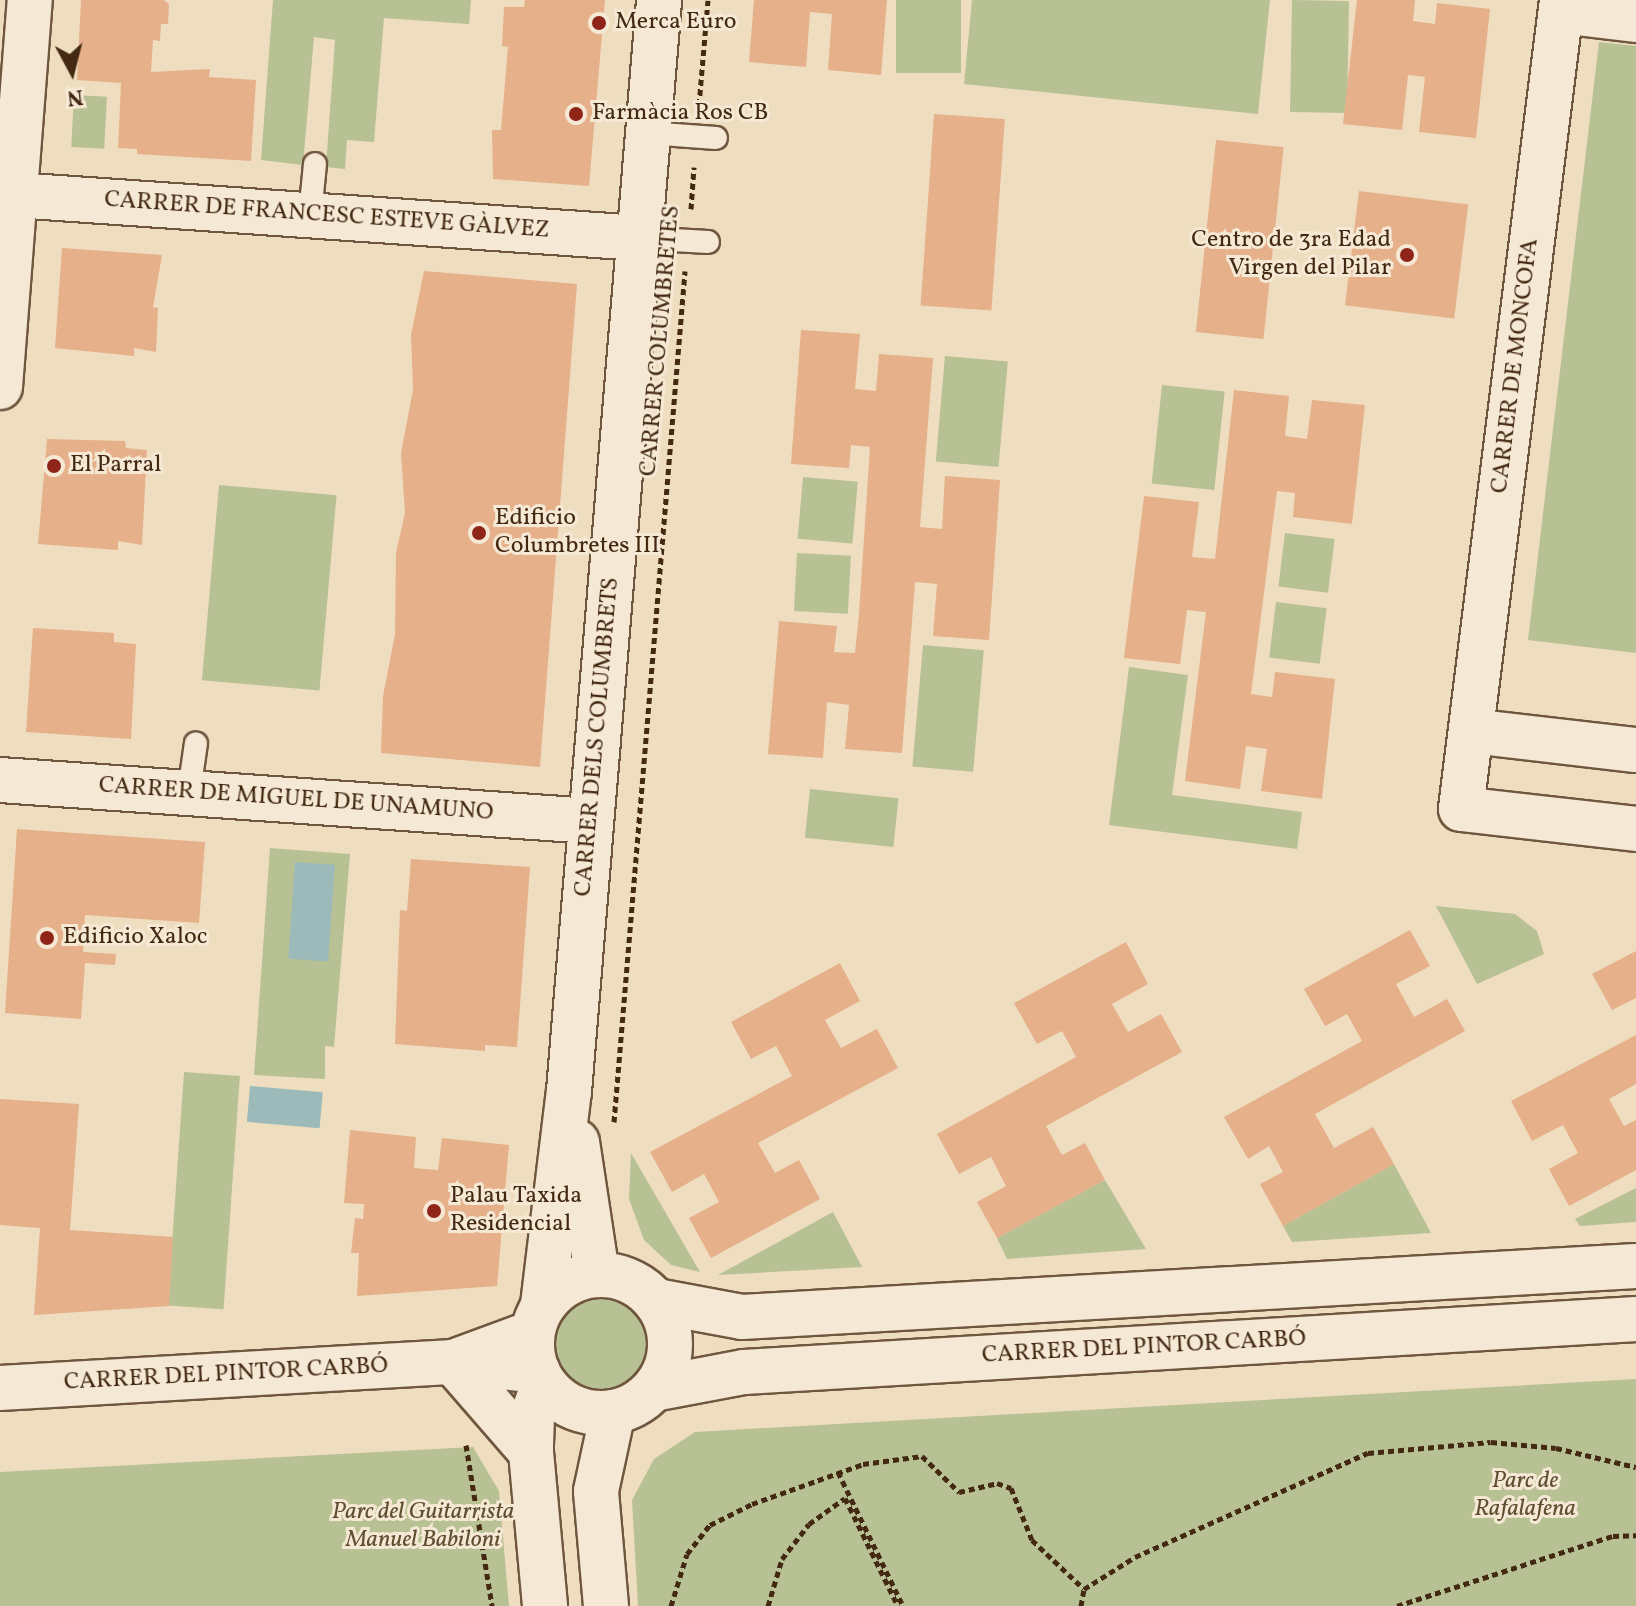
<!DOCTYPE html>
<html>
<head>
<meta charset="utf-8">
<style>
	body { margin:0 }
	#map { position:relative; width:1636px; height:1606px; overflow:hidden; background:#efddc0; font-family:Vollkorn,serif }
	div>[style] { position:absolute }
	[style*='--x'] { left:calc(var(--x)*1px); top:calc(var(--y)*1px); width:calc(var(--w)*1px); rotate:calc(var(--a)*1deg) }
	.green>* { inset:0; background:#b8c193; transform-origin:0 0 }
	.round { border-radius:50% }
	.water>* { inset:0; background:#9cbaba; transform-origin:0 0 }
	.building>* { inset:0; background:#e5b08a; transform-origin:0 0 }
	.path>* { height:5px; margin-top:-2.5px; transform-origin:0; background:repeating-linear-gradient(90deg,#442912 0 6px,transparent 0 10px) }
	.roads { filter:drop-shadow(2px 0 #6f563e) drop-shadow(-2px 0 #6f563e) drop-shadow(0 2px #6f563e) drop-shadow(0 -2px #6f563e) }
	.lane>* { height:22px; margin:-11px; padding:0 11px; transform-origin:11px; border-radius:11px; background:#f5e9d6 }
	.street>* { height:44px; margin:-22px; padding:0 22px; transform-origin:22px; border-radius:22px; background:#f5e9d6 }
	.secondary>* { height:44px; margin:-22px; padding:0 22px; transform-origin:22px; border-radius:22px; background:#f5e9d6 }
	.secondary>.ring { margin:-22px; padding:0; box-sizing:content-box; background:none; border:44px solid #f5e9d6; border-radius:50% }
	.dots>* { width:22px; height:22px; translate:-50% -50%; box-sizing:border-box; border:4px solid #f5e9d6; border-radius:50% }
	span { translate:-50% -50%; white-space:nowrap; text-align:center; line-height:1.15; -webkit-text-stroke:6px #f5e9d6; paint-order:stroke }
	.poi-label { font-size:24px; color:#442912 }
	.left { translate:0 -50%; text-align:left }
	.right { translate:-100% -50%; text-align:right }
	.street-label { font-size:24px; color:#442912 }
	.park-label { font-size:24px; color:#614f32; font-style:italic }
	.north { position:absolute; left:32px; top:32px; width:80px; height:80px; -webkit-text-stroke:6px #f5e9d6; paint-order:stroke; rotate:173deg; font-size:22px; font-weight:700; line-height:32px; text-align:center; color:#442912 }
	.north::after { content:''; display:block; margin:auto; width:28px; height:36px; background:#442912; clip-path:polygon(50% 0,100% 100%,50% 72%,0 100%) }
</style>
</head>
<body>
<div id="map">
	<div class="green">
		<i style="clip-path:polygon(273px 0,471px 0,469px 24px,384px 18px,374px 142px,347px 140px,345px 169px,326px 167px,335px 40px,314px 37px,303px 165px,261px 160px)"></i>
		<i style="left:896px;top:0;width:65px;height:73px"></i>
		<i style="clip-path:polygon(972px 0,1270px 0,1258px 114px,964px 84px)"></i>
		<i style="left:1292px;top:0;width:57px;height:112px;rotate:1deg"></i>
		<i style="clip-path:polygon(1599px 42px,1636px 46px,1636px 653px,1528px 640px)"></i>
		<i style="left:74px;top:95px;width:33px;height:52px;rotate:3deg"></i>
		<i style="left:945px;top:356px;width:63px;height:106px;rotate:5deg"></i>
		<i style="left:1162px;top:385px;width:63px;height:99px;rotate:6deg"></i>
		<i style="left:803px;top:477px;width:55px;height:62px;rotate:5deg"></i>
		<i style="left:219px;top:485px;width:118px;height:196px;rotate:5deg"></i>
		<i style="left:1285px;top:533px;width:50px;height:54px;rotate:7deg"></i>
		<i style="left:797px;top:553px;width:54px;height:58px;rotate:3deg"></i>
		<i style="left:1276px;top:602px;width:51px;height:56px;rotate:7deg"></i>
		<i style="left:923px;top:645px;width:61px;height:122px;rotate:5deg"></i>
		<i style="clip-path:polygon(1129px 667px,1188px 675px,1172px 795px,1302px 812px,1297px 849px,1109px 825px)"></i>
		<i style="left:810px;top:789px;width:89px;height:49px;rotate:6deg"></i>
		<i style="clip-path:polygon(270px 848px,350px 854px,334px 1047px,325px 1046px,325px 1079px,254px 1075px)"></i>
		<i style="clip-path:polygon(1436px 906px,1515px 914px,1537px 931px,1544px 954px,1477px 984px)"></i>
		<i style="left:184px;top:1072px;width:56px;height:234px;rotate:4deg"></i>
		<i style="clip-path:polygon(631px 1153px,700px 1272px,671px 1265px,644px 1240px,629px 1199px)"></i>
		<i style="clip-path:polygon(1394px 1164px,1431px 1233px,1292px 1242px,1283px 1226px)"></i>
		<i style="clip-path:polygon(1105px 1180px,1146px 1249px,1007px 1259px,997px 1238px)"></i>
		<i style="clip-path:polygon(1636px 1188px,1636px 1222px,1580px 1226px,1575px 1219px)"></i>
		<i style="clip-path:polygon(833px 1212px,862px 1267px,718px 1275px)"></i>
		<i class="round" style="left:552px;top:1295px;width:98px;height:98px"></i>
		<i style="clip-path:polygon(1636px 1379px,1636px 1606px,638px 1606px,632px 1500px,654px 1459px,695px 1432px)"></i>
		<i style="clip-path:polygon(473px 1447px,499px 1491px,509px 1606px,0 1606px,0 1472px)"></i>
	</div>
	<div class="water">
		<i style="left:295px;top:862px;width:40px;height:97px;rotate:4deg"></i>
		<i style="left:250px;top:1086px;width:73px;height:36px;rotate:5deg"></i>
	</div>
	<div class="building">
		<i style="clip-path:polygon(81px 0,164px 0,169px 4px,168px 24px,161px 24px,160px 41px,153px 40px,151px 72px,210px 69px,209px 77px,256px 80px,251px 161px,137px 154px,137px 149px,118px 148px,121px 83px,77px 80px)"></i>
		<i style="clip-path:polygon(525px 0,605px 0,589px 186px,493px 179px,492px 130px,501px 130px,508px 47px,502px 46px,504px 7px,524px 7px)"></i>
		<i style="clip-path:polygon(754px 0,887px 0,881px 75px,828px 70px,832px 14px,810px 12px,806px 67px,749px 62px)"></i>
		<i style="clip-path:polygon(1357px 0,1415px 0,1413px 21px,1435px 24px,1437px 3px,1490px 9px,1476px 138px,1419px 132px,1425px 77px,1408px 75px,1402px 130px,1343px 124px)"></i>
		<i style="left:934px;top:114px;width:71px;height:192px;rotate:4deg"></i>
		<i style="left:1216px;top:140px;width:68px;height:193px;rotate:6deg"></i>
		<i style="left:1359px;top:191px;width:110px;height:115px;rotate:7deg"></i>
		<i style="clip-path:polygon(62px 248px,162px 255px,153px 307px,158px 308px,156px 352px,134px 348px,134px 356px,55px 348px)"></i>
		<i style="clip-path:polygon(424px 271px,577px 284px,540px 767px,381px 753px,383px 696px,395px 634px,396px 553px,405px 513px,401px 453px,413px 390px,411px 335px)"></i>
		<i style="clip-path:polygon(801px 330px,860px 334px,855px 389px,876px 391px,879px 354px,933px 358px,920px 527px,942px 529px,945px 476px,1000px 480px,989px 640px,933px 636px,937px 584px,915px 582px,902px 753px,845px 749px,849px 705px,827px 702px,823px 758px,768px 754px,779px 621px,837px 626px,834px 652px,855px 653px,859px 614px,870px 447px,851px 445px,849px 468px,791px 464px)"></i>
		<i style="clip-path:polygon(1234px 390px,1289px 396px,1285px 436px,1307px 439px,1312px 400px,1365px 405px,1352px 524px,1293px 517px,1295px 493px,1277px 491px,1251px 694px,1272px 697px,1275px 672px,1335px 679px,1322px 799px,1261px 791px,1267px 749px,1246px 746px,1240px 789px,1185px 781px,1206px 612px,1187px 610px,1180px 664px,1124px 658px,1144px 496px,1199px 502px,1192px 557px,1215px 559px)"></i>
		<i style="clip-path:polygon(47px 439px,125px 441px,126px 448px,147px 450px,142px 545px,118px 541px,118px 550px,38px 544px)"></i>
		<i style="clip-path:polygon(33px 628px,114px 633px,114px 642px,136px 644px,131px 739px,26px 732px)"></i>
		<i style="clip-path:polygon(17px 829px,205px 842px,199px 923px,85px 915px,83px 952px,116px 954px,115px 965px,85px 963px,81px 1019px,5px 1013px)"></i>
		<i style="clip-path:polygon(411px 859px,530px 867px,517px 1047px,485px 1045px,485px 1051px,395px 1044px,400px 910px,407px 911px)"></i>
		<i style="clip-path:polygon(1410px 930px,1430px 966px,1396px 984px,1414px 1017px,1447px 999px,1465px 1031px,1315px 1114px,1334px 1148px,1373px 1127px,1394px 1164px,1283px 1226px,1260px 1184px,1283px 1172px,1269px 1146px,1248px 1159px,1224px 1117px,1362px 1041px,1347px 1014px,1325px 1026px,1304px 989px)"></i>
		<i style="clip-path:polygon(1126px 942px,1148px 984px,1112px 1004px,1128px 1032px,1161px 1014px,1182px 1052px,1046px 1126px,1062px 1155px,1085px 1143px,1105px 1180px,997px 1238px,977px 1202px,1006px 1186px,991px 1157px,959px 1174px,937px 1134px,1076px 1057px,1062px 1031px,1037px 1044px,1014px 1003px)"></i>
		<i style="clip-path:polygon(1636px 951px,1636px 998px,1612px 1010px,1592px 974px)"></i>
		<i style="clip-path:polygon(840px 963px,860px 1001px,825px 1020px,841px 1048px,877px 1029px,898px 1068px,758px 1143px,775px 1173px,799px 1160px,820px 1199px,711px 1258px,689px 1218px,719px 1202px,704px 1174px,672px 1192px,650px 1152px,792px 1076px,776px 1046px,751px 1059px,731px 1022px)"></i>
		<i style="clip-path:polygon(1636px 1035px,1636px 1084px,1609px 1099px,1624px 1126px,1636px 1120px,1636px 1170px,1569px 1206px,1549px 1169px,1578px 1153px,1563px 1125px,1532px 1141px,1511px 1101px)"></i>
		<i style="clip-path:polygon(0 1099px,79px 1104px,70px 1230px,173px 1237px,169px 1306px,34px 1315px,40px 1228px,0 1225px)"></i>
		<i style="clip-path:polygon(350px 1130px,416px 1137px,414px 1168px,438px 1170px,442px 1138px,509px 1145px,497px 1286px,357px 1296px,359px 1253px,351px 1253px,355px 1218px,363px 1219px,364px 1204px,344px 1203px)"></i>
	</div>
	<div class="path">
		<i style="--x:699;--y:105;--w:105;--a:-85.1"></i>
		<i style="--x:691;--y:209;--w:42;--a:-85.9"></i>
		<i style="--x:614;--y:1122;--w:854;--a:-85.23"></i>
		<i style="--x:466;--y:1445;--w:163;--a:80.8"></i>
		<i style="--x:838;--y:1472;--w:149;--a:64.1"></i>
		<i style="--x:671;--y:1606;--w:54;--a:-72.9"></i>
		<i style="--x:687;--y:1554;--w:37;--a:-52"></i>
		<i style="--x:710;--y:1525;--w:47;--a:-26.6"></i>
		<i style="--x:752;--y:1504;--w:118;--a:-19.8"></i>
		<i style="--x:863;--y:1464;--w:60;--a:-7.7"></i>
		<i style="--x:922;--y:1456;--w:52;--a:44.2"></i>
		<i style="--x:959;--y:1492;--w:39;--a:-13"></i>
		<i style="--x:997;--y:1483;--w:15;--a:20"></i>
		<i style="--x:1011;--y:1488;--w:56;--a:68"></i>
		<i style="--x:1032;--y:1540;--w:71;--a:43.3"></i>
		<i style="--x:768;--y:1606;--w:49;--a:-73.4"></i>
		<i style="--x:782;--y:1559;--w:44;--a:-52.4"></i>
		<i style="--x:809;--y:1524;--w:44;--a:-35.8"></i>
		<i style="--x:845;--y:1498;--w:120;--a:63.9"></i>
		<i style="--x:1081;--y:1606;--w:17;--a:-80"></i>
		<i style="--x:1084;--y:1589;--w:60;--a:-32.1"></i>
		<i style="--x:1135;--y:1557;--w:255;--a:-24.1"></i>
		<i style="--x:1368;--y:1453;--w:123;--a:-5.1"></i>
		<i style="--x:1491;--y:1442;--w:65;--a:5.3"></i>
		<i style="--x:1556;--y:1448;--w:82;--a:13.4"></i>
		<i style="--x:1397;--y:1606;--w:227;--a:-18"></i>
		<i style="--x:1613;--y:1536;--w:23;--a:-2"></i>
	</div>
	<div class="roads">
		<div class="lane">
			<i style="--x:648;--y:133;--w:68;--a:4.2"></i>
			<i style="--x:310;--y:215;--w:51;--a:-84.4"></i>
			<i style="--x:639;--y:238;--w:69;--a:3.3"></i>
			<i style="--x:189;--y:792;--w:49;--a:-81.9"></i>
		</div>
		<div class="street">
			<i style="--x:1562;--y:0;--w:815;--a:97.12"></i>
			<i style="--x:1461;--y:809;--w:176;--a:6.5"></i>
			<i style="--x:1561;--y:11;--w:76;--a:6.8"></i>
			<i style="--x:15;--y:195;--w:625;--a:3.94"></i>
			<i style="--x:0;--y:387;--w:388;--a:-85.6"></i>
			<i style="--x:1471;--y:731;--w:166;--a:6.6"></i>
			<i style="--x:0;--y:780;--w:592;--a:3.97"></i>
			<i style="--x:459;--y:1360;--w:78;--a:-20.3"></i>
			<i style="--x:453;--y:1362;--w:119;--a:49.1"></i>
			<i style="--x:0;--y:1388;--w:454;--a:-3.3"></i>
			<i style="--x:453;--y:1362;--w:85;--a:6"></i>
			<i style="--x:606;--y:1606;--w:115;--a:-95"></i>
			<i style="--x:596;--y:1491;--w:81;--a:-77.9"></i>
		</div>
		<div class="secondary">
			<i style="--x:577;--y:1142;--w:134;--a:81.4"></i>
			<i class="ring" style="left:532px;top:1275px;width:94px;height:94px"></i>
			<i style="--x:656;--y:1301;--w:87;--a:10.5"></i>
			<i style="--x:742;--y:1317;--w:895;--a:-3.27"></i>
			<i style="--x:543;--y:1305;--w:216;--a:-83.1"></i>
			<i style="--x:569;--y:1091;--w:1095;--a:-85.28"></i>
			<i style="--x:543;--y:1387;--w:31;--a:111"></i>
			<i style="--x:532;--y:1416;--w:36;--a:92"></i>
			<i style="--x:531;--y:1452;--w:155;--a:84.8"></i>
			<i style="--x:654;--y:1389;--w:92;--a:-10.7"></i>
			<i style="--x:744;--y:1372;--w:894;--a:-3.4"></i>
		</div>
	</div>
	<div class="dots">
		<i style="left:599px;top:23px;background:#8f2418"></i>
		<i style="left:576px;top:114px;background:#8f2418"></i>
		<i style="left:1407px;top:255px;background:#8f2418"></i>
		<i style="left:54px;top:466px;background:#8f2418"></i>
		<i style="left:479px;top:533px;background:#8f2418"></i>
		<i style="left:47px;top:938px;background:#8f2418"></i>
		<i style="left:434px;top:1211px;background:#8f2418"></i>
	</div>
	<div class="poi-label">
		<span class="left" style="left:615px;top:23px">Merca Euro</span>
		<span class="left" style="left:592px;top:114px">Farmàcia Ros CB</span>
		<span class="right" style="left:1391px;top:255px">Centro de 3ra Edad<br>Virgen del Pilar</span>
		<span class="left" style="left:70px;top:466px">El Parral</span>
		<span class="left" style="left:495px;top:533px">Edificio<br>Columbretes III</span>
		<span class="left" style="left:63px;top:938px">Edificio Xaloc</span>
		<span class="left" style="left:450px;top:1211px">Palau Taxida<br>Residencial</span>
	</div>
	<div class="street-label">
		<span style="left:327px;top:216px;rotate:4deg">CARRER DE FRANCESC ESTEVE GÀLVEZ</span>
		<span style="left:661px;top:341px;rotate:-85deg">CARRER COLUMBRETES</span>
		<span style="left:1516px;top:366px;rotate:-83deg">CARRER DE MONCOFA</span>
		<span style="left:598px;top:737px;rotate:-85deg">CARRER DELS COLUMBRETS</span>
		<span style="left:296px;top:800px;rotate:4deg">CARRER DE MIGUEL DE UNAMUNO</span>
		<span style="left:1144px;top:1348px;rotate:-3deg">CARRER DEL PINTOR CARBÓ</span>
		<span style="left:226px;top:1375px;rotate:-3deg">CARRER DEL PINTOR CARBÓ</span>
	</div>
	<div class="park-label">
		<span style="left:1525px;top:1496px">Parc de<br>Rafalafena</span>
		<span style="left:423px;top:1527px">Parc del Guitarrista<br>Manuel Babiloni</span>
	</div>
	<div class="north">N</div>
</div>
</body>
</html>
